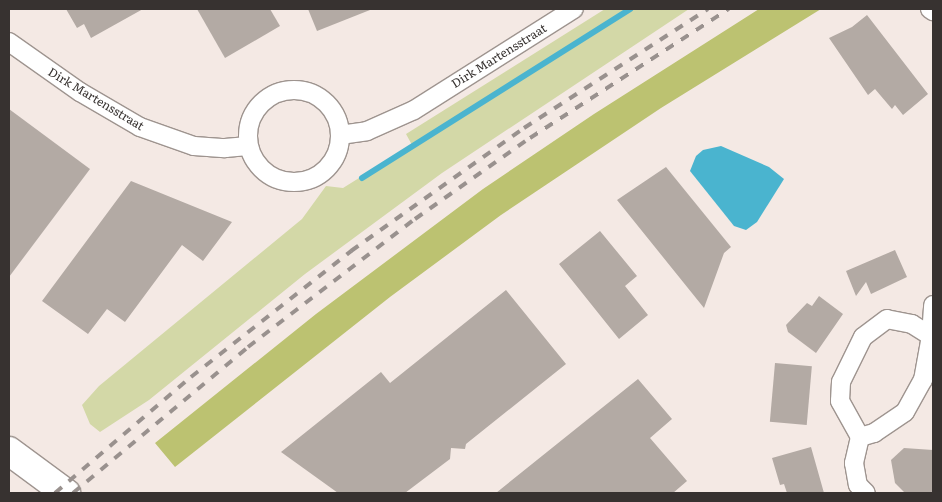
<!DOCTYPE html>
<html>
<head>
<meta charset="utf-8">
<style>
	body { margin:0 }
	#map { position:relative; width:942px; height:502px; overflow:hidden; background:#f4e9e4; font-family:Literata,serif }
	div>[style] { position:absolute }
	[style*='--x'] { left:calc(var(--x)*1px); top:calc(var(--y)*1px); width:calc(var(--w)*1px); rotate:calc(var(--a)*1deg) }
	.green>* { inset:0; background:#d3d8a7 }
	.forest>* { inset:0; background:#bcc271 }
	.water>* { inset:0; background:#4ab4cf }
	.stream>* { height:6px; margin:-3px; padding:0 3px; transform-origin:3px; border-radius:3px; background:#4ab4cf }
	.building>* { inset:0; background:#b3aaa4; transform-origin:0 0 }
	.roads { filter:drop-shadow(1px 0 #9e948f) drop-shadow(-1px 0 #9e948f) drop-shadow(0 1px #9e948f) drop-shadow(0 -1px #9e948f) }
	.street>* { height:18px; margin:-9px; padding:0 9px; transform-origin:9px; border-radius:9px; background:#fff }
	.street>.ring { margin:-9px; padding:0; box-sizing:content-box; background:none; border:18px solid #fff; border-radius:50% }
	.highway>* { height:28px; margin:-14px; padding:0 14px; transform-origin:14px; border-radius:14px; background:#fff }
	.rail>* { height:4px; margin-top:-2px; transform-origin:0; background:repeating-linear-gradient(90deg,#99918e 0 9px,transparent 0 18px) }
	span { translate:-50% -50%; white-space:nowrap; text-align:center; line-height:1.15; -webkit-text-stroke:4px #fff; paint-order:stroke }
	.street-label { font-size:12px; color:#373230 }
	.frame { position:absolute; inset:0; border:10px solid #373230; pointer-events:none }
</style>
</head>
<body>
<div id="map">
	<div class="green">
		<i style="clip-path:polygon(605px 9px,689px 9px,442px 173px,305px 274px,149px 400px,100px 432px,90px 424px,82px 405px,99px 386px,302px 219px,326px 186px,343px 188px,412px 145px,406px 134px)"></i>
	</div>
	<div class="forest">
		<i style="clip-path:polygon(759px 9px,821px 9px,661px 108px,501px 215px,390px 297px,175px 467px,155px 443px,316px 314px,483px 189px,594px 114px)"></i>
	</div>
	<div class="water">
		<i style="clip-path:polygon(721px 146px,769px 167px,784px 179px,757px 222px,746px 230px,734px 226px,690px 171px,696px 156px,703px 150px)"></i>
	</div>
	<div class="stream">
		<i style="--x:362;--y:178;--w:317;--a:-32.2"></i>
	</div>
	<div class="building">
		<i style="clip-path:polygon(66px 9px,143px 9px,91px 38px,84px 24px,77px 28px)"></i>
		<i style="clip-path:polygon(197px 9px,270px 9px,280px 26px,225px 58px)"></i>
		<i style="clip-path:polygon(308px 9px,370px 9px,370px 10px,317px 31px)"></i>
		<i style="clip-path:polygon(867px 15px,928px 94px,903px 115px,895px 105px,892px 109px,875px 89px,868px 95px,829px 38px,852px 27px)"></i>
		<i style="clip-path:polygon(9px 109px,90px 169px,9px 277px)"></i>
		<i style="clip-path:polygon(666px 167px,731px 247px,724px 253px,704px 308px,617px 200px)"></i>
		<i style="clip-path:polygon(131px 181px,232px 222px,203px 261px,182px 245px,125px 322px,107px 309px,88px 334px,42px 301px)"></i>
		<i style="clip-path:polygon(600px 231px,637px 276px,625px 286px,648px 315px,619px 339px,559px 264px)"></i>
		<i style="clip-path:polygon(895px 250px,907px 277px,871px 294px,866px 282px,856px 296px,846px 271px)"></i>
		<i style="clip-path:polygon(506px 290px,566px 364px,466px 444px,465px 449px,451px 448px,450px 459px,405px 493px,338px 493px,281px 452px,381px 372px,390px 383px)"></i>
		<i style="clip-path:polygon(819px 296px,843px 314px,816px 353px,788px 332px,786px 325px,807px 303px,812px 306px)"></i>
		<i style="left:775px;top:363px;width:37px;height:59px;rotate:5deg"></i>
		<i style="clip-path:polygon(638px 379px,672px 419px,650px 438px,687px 481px,673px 493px,496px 493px)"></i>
		<i style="clip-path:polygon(811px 447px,824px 493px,787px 493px,784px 484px,780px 485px,772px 458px)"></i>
		<i style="clip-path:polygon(904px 448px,933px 450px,933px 493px,905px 493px,895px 483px,891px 460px)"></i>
	</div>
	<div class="roads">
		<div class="street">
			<i style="--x:930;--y:9;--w:4;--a:34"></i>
			<i style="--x:9;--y:42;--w:87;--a:35.2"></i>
			<i style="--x:80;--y:92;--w:69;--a:30.3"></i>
			<i style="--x:140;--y:127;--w:57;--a:19.4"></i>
			<i style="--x:194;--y:146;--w:31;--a:4"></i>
			<i style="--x:225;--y:148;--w:23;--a:-5"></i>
			<i class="ring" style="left:248px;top:90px;width:74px;height:74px"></i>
			<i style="--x:340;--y:135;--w:27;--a:-8"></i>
			<i style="--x:367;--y:131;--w:51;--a:-24.1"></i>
			<i style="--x:414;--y:110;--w:189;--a:-32.3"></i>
			<i style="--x:931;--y:336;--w:31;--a:-86"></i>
			<i style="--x:860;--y:437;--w:15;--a:-16"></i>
			<i style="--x:874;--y:433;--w:37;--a:-34"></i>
			<i style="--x:905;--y:412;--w:37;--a:-61"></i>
			<i style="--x:923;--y:380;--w:45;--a:-79.7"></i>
			<i style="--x:931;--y:336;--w:22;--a:-148"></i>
			<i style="--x:912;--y:324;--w:25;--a:-169"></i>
			<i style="--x:887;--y:319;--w:30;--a:143"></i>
			<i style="--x:863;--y:337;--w:50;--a:116.1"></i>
			<i style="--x:841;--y:382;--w:19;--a:93"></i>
			<i style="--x:840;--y:401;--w:41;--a:60.9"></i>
			<i style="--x:860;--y:437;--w:27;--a:103"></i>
			<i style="--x:854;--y:463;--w:22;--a:80"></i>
			<i style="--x:858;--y:485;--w:11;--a:45"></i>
		</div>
		<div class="highway">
			<i style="--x:9;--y:451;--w:71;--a:36.4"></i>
		</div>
	</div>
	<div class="rail">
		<i style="--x:55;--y:493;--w:179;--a:-40.5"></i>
		<i style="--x:191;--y:377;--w:204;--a:-38.2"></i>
		<i style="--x:351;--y:251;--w:212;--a:-35.4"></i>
		<i style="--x:524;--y:128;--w:219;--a:-32.9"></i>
		<i style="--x:73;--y:493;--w:228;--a:-39.8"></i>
		<i style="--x:248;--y:347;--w:210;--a:-37.5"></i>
		<i style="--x:415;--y:219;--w:141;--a:-35.2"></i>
		<i style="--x:530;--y:138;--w:237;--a:-33"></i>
	</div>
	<div class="street-label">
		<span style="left:499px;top:56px;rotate:-32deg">Dirk Martensstraat</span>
		<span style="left:96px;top:99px;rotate:31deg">Dirk Martensstraat</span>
	</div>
	<div class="frame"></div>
</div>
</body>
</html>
